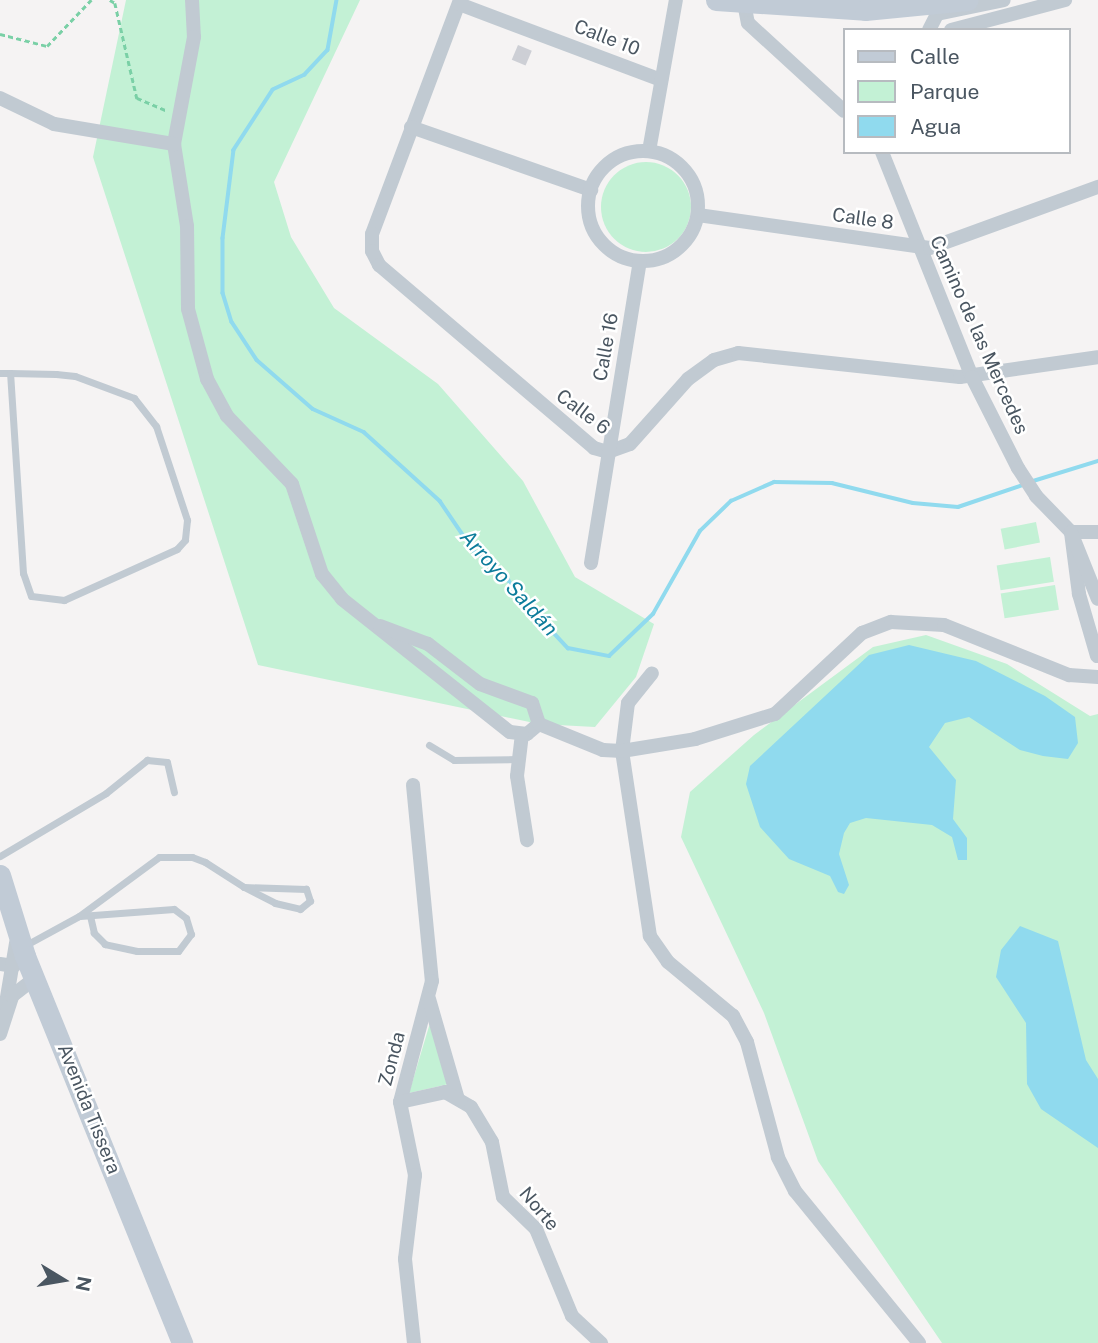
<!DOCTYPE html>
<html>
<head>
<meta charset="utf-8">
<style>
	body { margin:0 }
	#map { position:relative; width:1098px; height:1343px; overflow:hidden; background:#f5f3f3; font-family:"Public Sans",sans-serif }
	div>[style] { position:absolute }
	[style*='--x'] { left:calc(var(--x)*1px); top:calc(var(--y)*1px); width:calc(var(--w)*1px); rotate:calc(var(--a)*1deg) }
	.green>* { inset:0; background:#c3f1d5; transform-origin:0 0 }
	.round { border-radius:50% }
	.water>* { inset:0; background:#90daee }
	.stream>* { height:3.5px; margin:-1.75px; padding:0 1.75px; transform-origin:1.75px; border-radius:1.75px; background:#90daee }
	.building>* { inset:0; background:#cdcfd5; transform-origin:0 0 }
	.path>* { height:2.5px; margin-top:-1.25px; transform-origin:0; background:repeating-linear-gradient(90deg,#7ad0a6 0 5px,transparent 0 8.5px) }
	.service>* { height:7px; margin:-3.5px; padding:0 3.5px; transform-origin:3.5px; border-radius:3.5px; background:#c1cad2 }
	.minor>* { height:14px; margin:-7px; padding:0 7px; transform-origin:7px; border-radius:7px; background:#c1cad2 }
	.minor>.ring { margin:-7px; padding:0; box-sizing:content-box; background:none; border:14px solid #c1cad2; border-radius:50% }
	.secondary>* { height:21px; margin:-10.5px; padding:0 10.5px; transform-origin:10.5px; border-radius:10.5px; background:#c1cbd6 }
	span { translate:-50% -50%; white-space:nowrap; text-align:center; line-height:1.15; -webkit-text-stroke:5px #fff; paint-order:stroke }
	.street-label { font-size:19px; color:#4a5661 }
	.water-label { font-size:21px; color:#0c7c9b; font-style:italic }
	.legend { position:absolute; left:843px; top:28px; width:228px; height:126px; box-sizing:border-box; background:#fff; border:2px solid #b7bbc0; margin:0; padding:9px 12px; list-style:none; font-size:21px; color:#4a5661 }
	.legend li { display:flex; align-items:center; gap:14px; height:35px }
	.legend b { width:35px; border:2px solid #b7bbc0 }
	.north { position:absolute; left:28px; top:1245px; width:70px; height:70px; -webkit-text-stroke:5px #fff; paint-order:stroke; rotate:101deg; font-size:19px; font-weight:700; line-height:28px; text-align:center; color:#4a5661 }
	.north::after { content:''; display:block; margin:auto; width:24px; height:32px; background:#4a5661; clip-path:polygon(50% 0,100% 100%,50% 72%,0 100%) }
</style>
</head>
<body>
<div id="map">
	<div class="green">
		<i style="clip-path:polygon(126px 0,360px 0,274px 182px,291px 237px,334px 308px,438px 384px,523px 481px,575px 577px,654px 624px,636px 677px,595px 727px,539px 724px,258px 665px,93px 157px)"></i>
		<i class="round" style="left:601px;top:162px;width:90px;height:90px"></i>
		<i style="left:1036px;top:522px;width:21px;height:36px;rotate:79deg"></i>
		<i style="left:1050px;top:557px;width:25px;height:54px;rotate:81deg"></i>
		<i style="left:1055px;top:585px;width:25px;height:55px;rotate:81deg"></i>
		<i style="clip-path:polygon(926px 635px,1007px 664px,1090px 716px,1098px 714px,1098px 1343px,942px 1343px,818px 1161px,764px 1013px,681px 837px,690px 792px,754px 735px,873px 647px)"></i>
		<i style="clip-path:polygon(430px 1023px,449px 1084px,409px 1093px)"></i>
	</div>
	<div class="water">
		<i style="clip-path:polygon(909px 645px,976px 661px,1045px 696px,1075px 717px,1078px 743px,1068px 759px,1043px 756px,1020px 750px,969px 717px,945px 723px,929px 747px,956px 780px,953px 819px,967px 838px,967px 860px,958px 860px,952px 837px,932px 825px,866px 818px,850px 823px,844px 833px,839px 854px,849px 885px,844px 894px,838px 892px,830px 876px,789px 859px,760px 827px,746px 784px,750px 766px,869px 655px)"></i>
		<i style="clip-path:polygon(1020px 926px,1058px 941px,1086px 1060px,1098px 1079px,1098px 1148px,1041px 1109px,1027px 1084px,1026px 1023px,996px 977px,1001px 950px)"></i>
	</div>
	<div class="stream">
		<i style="--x:337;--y:0;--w:51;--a:100.2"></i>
		<i style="--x:328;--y:50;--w:34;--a:133"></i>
		<i style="--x:305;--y:75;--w:35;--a:155"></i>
		<i style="--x:273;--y:90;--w:72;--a:123"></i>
		<i style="--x:234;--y:150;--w:89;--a:97.1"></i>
		<i style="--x:223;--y:238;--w:55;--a:90"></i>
		<i style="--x:223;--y:293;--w:30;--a:73"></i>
		<i style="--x:232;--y:322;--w:45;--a:56.7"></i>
		<i style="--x:257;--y:360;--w:74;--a:41.2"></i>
		<i style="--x:313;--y:409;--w:56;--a:24.3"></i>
		<i style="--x:364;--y:432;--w:103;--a:42.2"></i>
		<i style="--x:440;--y:501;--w:60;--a:55.8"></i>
		<i style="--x:474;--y:551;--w:39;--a:36"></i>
		<i style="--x:506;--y:574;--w:17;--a:65"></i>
		<i style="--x:513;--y:589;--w:81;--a:47"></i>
		<i style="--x:568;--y:648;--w:42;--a:11"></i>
		<i style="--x:609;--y:656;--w:61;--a:-43.7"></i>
		<i style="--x:653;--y:614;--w:95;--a:-60.5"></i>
		<i style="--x:700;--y:531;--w:43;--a:-44.1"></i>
		<i style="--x:731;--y:501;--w:47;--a:-23.8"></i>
		<i style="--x:774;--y:482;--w:58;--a:1"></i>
		<i style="--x:832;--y:483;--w:83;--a:13.9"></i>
		<i style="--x:913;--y:503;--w:45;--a:5.1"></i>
		<i style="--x:958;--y:507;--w:69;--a:-18.7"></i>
		<i style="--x:1030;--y:482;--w:71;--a:-17.2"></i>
	</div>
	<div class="building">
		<i style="left:518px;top:45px;width:15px;height:16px;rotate:23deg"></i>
	</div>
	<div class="path">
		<i style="--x:110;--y:0;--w:6;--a:31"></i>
		<i style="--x:115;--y:3;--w:98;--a:77"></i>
		<i style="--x:137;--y:98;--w:33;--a:23"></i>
		<i style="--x:0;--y:34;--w:49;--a:14.3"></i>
		<i style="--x:47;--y:46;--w:64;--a:-46.3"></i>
	</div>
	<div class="service">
		<i style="--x:0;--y:373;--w:10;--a:0"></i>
		<i style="--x:10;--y:373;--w:46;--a:1.2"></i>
		<i style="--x:56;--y:374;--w:19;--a:6"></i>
		<i style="--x:75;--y:376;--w:63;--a:20.4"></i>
		<i style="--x:134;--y:398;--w:36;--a:52"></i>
		<i style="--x:156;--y:426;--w:99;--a:71.7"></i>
		<i style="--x:187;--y:520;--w:20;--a:96"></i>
		<i style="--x:185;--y:540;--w:12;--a:132"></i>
		<i style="--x:177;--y:549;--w:124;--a:155.7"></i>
		<i style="--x:64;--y:600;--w:33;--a:-173"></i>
		<i style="--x:31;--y:596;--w:24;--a:-109"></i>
		<i style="--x:23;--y:573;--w:200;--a:-93.7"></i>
		<i style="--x:429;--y:745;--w:29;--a:31"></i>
		<i style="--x:454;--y:760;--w:63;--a:-0.9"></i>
		<i style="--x:0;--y:856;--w:123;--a:-30.7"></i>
		<i style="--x:106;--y:793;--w:53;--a:-38.8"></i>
		<i style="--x:147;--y:760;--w:20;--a:6"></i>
		<i style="--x:167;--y:762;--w:31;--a:77"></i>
		<i style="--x:80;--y:916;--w:94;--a:-4.3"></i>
		<i style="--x:174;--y:909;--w:15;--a:37"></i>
		<i style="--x:186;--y:918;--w:17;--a:73"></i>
		<i style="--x:191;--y:934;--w:21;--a:127"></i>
		<i style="--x:178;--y:951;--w:41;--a:180"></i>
		<i style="--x:137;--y:951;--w:33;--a:-168"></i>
		<i style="--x:105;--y:944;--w:16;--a:-135"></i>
		<i style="--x:94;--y:933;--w:17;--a:-103"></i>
		<i style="--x:24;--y:946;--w:63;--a:-28.6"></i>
		<i style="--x:79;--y:916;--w:99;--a:-36.4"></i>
		<i style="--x:159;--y:857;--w:33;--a:0"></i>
		<i style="--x:192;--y:857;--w:14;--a:21"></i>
		<i style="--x:205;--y:862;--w:46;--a:32.7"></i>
		<i style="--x:244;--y:887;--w:35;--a:27"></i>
		<i style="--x:275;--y:903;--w:26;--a:13"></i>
		<i style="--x:300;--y:909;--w:13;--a:-39"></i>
		<i style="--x:310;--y:901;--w:13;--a:-108"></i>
		<i style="--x:306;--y:889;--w:62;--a:-178.2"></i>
	</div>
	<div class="minor">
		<i style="--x:192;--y:0;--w:37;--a:87"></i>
		<i style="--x:194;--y:37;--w:109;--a:100.6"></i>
		<i style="--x:174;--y:144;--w:83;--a:81"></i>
		<i style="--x:187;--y:226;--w:83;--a:89.3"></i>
		<i style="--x:188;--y:309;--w:73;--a:74.8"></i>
		<i style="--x:207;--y:379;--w:42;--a:61.6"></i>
		<i style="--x:227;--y:416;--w:94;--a:46.3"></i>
		<i style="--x:292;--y:484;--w:95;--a:71.6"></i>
		<i style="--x:322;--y:574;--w:32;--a:51"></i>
		<i style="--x:342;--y:599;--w:214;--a:38.4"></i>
		<i style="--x:510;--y:732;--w:17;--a:7"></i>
		<i style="--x:527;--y:734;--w:16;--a:-40"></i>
		<i style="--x:539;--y:724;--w:22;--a:-108"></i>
		<i style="--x:532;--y:703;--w:55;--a:-159.9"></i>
		<i style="--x:480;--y:684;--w:66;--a:-142.4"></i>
		<i style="--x:428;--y:644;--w:51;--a:-159.4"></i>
		<i style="--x:460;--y:0;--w:250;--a:110.6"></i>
		<i style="--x:372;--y:234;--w:17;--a:90"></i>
		<i style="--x:372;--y:251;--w:16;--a:63"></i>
		<i style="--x:379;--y:265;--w:282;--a:40.4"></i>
		<i style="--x:594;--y:448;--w:15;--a:16"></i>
		<i style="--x:608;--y:452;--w:23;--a:-20"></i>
		<i style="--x:630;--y:444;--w:87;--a:-48.3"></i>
		<i style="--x:688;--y:379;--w:32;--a:-36"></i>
		<i style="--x:714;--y:360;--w:25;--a:-16"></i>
		<i style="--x:738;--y:353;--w:223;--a:6.2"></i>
		<i style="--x:960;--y:377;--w:139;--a:-8.2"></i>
		<i style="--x:744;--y:3;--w:20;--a:79"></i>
		<i style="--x:748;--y:23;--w:130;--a:42.5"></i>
		<i style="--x:459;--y:4;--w:216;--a:20.6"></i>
		<i style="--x:929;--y:30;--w:18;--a:-63"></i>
		<i style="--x:937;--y:14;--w:68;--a:-11.8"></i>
		<i style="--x:951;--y:30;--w:118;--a:-14.7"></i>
		<i style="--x:0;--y:98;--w:60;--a:25.7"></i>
		<i style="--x:54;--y:124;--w:122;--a:9.5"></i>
		<i style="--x:411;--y:127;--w:191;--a:19.3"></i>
		<i style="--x:649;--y:151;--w:153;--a:-79.9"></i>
		<i class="ring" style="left:588px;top:151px;width:96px;height:96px"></i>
		<i style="--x:882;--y:152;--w:242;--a:68.2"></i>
		<i style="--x:972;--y:377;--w:102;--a:63.2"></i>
		<i style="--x:1018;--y:468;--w:33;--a:57"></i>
		<i style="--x:1036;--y:496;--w:50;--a:45.8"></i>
		<i style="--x:1071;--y:532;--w:27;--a:0"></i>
		<i style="--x:698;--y:215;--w:234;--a:8.1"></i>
		<i style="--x:930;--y:248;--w:179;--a:-20"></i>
		<i style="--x:591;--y:563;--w:305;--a:-80.8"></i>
		<i style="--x:1097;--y:656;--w:65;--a:-106.2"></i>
		<i style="--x:1079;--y:594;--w:63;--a:-97.4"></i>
		<i style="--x:1071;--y:532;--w:72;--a:68.1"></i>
		<i style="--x:539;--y:724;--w:69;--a:22.1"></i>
		<i style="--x:603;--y:750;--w:19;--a:3"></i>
		<i style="--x:622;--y:751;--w:48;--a:-82.9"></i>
		<i style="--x:628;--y:703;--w:38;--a:-51"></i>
		<i style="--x:522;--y:734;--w:42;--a:96.8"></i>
		<i style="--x:517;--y:776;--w:65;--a:81.1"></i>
		<i style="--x:413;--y:785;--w:197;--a:84.5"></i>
		<i style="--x:432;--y:981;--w:125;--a:104.8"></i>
		<i style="--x:400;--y:1102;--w:75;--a:78.4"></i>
		<i style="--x:415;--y:1175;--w:85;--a:96.8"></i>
		<i style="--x:405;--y:1259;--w:84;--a:83.9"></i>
		<i style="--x:0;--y:964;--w:14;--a:8"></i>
		<i style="--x:429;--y:999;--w:101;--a:73.9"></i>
		<i style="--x:5;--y:1009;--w:67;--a:-80.5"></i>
		<i style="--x:0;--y:1034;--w:40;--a:-72"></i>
		<i style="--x:12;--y:996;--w:29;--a:-38"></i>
		<i style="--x:400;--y:1102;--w:46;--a:-12.5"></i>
		<i style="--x:445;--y:1092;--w:30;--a:30"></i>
		<i style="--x:471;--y:1107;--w:41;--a:59"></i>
		<i style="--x:492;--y:1142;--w:56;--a:78.7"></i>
		<i style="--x:503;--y:1197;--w:46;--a:44.1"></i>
		<i style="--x:536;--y:1229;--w:94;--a:67.5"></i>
		<i style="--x:572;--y:1316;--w:40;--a:43"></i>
		<i style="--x:919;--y:1343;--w:196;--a:-129.2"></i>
		<i style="--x:795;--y:1191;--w:38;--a:-117"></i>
		<i style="--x:778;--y:1157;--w:119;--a:-105.1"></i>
		<i style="--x:747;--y:1042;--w:30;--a:-118"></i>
		<i style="--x:733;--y:1016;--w:85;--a:-140.3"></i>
		<i style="--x:668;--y:962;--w:32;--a:-125"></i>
		<i style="--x:650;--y:936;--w:187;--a:-98.6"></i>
		<i style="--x:622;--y:751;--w:74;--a:-9.3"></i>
		<i style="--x:695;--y:739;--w:84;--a:-17.4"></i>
		<i style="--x:775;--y:714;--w:119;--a:-43"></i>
		<i style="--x:862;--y:633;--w:31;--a:-21"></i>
		<i style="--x:891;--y:622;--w:53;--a:3.2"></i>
		<i style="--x:944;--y:625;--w:135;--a:21.8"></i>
		<i style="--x:1069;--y:675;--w:29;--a:4"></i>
	</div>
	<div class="secondary">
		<i style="--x:716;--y:0;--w:149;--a:3.8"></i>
		<i style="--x:865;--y:10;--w:103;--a:-5.5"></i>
		<i style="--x:0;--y:875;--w:85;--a:72.8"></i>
		<i style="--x:25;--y:956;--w:418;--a:67.9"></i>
	</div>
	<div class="street-label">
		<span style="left:607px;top:38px;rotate:21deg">Calle 10</span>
		<span style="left:863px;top:219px;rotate:8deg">Calle 8</span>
		<span style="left:979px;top:335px;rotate:66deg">Camino de las Mercedes</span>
		<span style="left:606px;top:347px;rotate:-80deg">Calle 16</span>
		<span style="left:583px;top:412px;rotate:37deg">Calle 6</span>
		<span style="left:392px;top:1059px;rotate:-75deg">Zonda</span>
		<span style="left:89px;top:1109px;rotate:68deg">Avenida Tissera</span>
		<span style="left:539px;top:1209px;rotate:50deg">Norte</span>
	</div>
	<div class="water-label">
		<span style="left:509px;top:583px;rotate:48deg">Arroyo Saldán</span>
	</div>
	<ul class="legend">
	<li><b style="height:9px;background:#c1cbd6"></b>Calle</li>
	<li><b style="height:19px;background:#c3f1d5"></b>Parque</li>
	<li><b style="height:19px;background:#90daee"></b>Agua</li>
	</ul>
	<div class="north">N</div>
</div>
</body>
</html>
